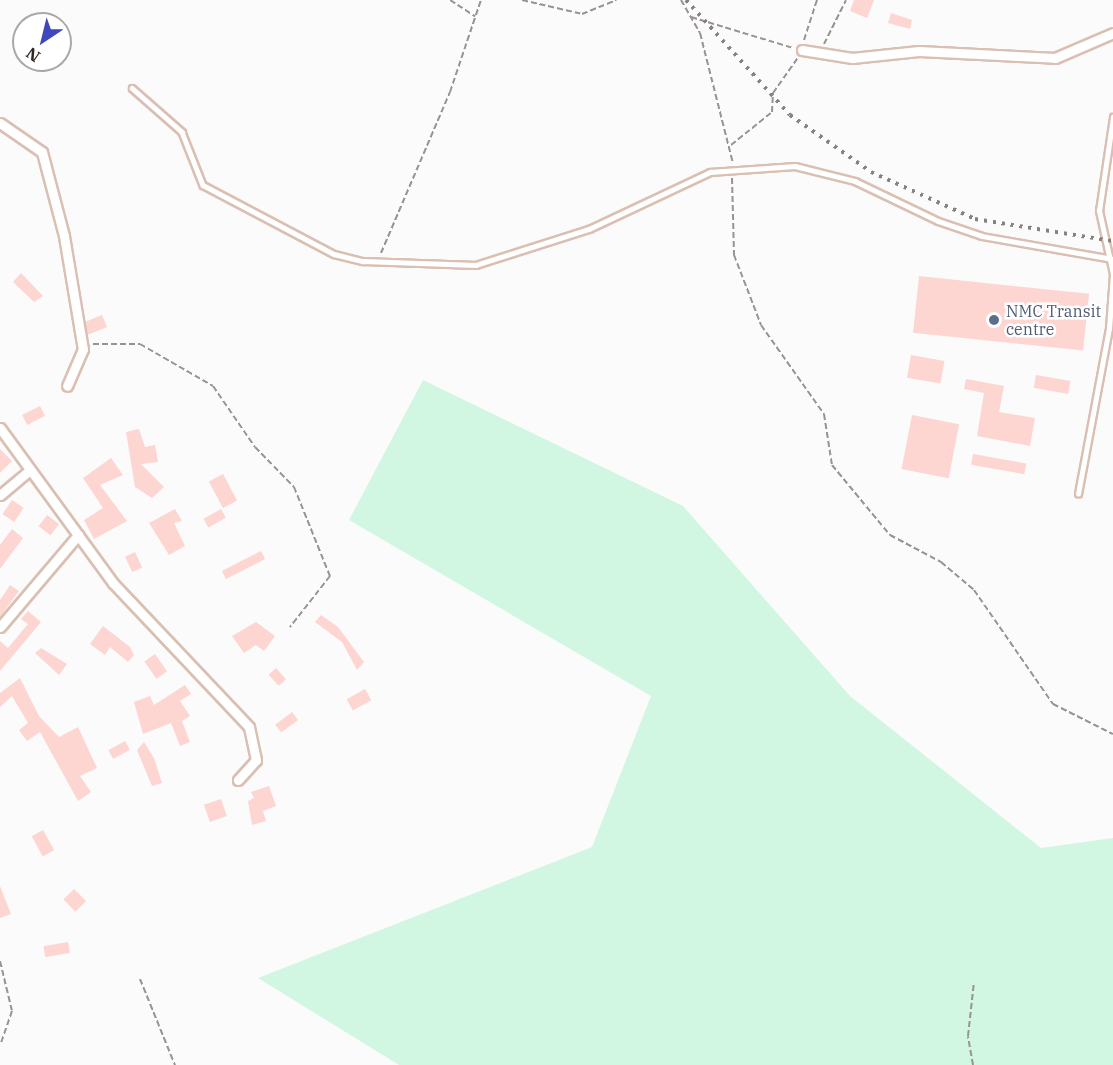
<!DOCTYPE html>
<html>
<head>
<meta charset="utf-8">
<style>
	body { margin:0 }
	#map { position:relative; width:1113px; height:1065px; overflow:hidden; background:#fbfbfb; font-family:"IBM Plex Serif",serif }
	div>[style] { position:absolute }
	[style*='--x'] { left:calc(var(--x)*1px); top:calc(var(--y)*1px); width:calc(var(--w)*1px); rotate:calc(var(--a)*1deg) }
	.green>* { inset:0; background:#d1f7e2 }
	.building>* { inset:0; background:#fdd5d1; transform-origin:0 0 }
	.path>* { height:2px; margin-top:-1px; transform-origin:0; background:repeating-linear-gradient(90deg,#989390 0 6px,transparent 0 9px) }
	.roads { filter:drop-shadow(2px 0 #dabfb3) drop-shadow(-2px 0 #dabfb3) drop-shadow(0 2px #dabfb3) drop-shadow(0 -2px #dabfb3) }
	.service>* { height:4.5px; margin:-2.25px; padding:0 2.25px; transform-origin:2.25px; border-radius:2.25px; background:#fff }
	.minor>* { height:9px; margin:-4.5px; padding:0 4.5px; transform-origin:4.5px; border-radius:4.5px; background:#fff }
	.rail>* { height:4px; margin-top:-2px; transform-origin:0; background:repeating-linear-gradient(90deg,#87817f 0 3px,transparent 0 9px) }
	.dots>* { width:16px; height:16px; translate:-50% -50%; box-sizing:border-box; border:3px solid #fff; border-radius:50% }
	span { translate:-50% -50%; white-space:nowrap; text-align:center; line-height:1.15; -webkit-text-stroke:5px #fff; paint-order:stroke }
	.service-label { font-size:16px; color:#4e5e75 }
	.left { translate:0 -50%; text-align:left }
	.north { position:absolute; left:12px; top:12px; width:60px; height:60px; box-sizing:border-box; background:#fff; border:2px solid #aca8a6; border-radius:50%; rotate:215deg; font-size:16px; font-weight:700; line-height:24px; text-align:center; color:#302621 }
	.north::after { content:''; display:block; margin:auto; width:21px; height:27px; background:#3f47bc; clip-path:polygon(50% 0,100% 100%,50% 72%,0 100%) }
</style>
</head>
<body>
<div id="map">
	<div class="green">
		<i style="clip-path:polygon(423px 380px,683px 506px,850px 696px,1041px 848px,1113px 838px,1113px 1065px,399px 1065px,258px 978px,592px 847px,651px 696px,349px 520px)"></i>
	</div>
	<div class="building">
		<i style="clip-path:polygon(854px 0,874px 0,867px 18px,850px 11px)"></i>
		<i style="clip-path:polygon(891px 13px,912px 20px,910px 29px,888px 23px)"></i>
		<i style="clip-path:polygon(21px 273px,43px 296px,34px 302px,13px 282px)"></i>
		<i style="left:919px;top:276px;width:171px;height:57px;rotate:6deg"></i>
		<i style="clip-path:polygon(102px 315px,107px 327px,87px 335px,85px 322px)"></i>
		<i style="left:911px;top:355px;width:34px;height:23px;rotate:10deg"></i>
		<i style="left:1036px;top:375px;width:35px;height:13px;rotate:10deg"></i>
		<i style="clip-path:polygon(966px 379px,1004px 386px,999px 412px,1035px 418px,1030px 446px,977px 436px,984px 393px,964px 389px)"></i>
		<i style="left:40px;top:406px;width:11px;height:20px;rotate:63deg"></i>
		<i style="left:912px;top:415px;width:48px;height:55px;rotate:11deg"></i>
		<i style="clip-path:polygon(139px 429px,145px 447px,155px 445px,158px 462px,141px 464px,164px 487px,152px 498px,135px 487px,126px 432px)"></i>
		<i style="clip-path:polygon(0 449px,12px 461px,0 473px)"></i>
		<i style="left:973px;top:454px;width:54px;height:11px;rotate:10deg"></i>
		<i style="clip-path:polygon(111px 458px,123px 475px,100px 485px,127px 521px,94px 539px,84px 520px,103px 508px,83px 478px)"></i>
		<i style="left:223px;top:474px;width:30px;height:16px;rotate:62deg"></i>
		<i style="left:12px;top:500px;width:14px;height:17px;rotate:34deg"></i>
		<i style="clip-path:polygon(175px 509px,182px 521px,174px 523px,185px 546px,169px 555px,149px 523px)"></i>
		<i style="left:221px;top:509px;width:10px;height:20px;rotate:61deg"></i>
		<i style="left:47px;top:515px;width:15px;height:14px;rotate:37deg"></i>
		<i style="clip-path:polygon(12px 529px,23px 538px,0 569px,0 545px)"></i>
		<i style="left:261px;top:551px;width:9px;height:44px;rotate:63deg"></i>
		<i style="left:135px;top:552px;width:17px;height:11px;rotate:65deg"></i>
		<i style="clip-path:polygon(10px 585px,19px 591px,0 617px,0 600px)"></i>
		<i style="clip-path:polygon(28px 611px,41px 622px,0 671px,0 641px,8px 648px,28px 624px,21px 619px)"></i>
		<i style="clip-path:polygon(321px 615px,338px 627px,364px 662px,357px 670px,342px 642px,315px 622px)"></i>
		<i style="clip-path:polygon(256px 622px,275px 636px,264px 651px,256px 645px,244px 653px,232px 636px)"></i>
		<i style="clip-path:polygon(103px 626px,130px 647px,134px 655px,128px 662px,110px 647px,105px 655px,90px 644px)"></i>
		<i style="clip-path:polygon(41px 648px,67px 664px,59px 675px,35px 653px)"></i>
		<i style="left:155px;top:654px;width:21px;height:13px;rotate:55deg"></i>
		<i style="left:276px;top:668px;width:15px;height:10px;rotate:48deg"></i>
		<i style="clip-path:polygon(20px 678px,39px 716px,59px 737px,78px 727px,97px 768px,80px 776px,91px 792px,78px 801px,40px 732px,27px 741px,19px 730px,28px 723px,12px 696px,0 707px,0 693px)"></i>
		<i style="clip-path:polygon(185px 685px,191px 694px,180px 701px,190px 716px,182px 721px,190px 742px,180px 746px,171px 723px,143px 734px,134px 702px,150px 696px,154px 705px)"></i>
		<i style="left:365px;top:689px;width:13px;height:21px;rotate:61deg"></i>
		<i style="left:292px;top:712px;width:10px;height:21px;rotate:53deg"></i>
		<i style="left:125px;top:741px;width:10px;height:19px;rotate:61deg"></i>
		<i style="clip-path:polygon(144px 742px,154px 758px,162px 783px,152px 786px,137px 750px)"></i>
		<i style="clip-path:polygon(269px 786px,276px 806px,263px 811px,266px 821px,252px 825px,248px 801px,254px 798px,251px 792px)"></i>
		<i style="left:221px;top:799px;width:18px;height:18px;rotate:71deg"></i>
		<i style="left:43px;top:830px;width:23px;height:13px;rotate:61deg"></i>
		<i style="clip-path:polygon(0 886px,11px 914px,0 918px)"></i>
		<i style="left:74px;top:889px;width:17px;height:15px;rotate:45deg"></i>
		<i style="left:68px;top:942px;width:11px;height:25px;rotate:80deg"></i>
	</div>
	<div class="path">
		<i style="--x:450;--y:0;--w:30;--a:33"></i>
		<i style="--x:522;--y:0;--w:62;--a:13.1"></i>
		<i style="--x:582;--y:14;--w:37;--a:-22"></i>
		<i style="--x:681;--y:0;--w:38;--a:60"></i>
		<i style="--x:700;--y:33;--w:134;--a:75.8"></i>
		<i style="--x:691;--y:17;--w:107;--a:16.9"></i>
		<i style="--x:804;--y:40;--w:42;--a:-72"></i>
		<i style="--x:824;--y:44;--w:49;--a:-63.4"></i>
		<i style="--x:731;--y:145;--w:53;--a:-38.8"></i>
		<i style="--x:772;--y:112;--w:19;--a:-87"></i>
		<i style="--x:773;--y:93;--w:42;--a:-54.8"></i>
		<i style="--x:732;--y:178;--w:77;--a:88.5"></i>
		<i style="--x:734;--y:255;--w:75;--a:68.9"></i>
		<i style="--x:761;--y:325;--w:109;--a:54.7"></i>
		<i style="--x:824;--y:414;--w:52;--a:81.1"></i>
		<i style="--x:832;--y:465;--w:91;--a:50.4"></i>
		<i style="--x:890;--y:535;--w:58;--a:27.9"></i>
		<i style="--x:941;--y:562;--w:43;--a:40.3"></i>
		<i style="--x:974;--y:590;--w:139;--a:55.3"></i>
		<i style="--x:1053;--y:704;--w:67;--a:26.6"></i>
		<i style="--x:381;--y:253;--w:175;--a:-66.8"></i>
		<i style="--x:450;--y:92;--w:97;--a:-71.4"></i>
		<i style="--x:93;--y:344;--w:47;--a:0"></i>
		<i style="--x:140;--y:344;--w:84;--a:29.9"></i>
		<i style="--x:213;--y:386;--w:74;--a:55.5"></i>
		<i style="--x:255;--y:447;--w:56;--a:45.7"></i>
		<i style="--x:294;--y:487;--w:96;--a:68"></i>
		<i style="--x:330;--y:576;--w:65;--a:128.1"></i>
		<i style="--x:0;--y:961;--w:51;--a:76.5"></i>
		<i style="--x:12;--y:1011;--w:36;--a:109"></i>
		<i style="--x:140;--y:979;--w:93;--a:67.9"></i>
		<i style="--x:973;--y:1065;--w:29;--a:-100"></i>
		<i style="--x:968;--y:1036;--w:54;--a:-83.7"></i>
	</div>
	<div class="roads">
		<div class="service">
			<i style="--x:132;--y:88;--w:67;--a:41.3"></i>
			<i style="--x:182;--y:132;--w:57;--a:68.4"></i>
			<i style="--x:203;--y:185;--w:148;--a:27.8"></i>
			<i style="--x:334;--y:254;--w:30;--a:14"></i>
			<i style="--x:363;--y:261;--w:113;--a:2"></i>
			<i style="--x:476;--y:265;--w:119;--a:-17.7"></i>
			<i style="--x:589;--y:229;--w:134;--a:-25.2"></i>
			<i style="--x:710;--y:172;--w:85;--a:-4"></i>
			<i style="--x:795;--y:166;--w:62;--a:14"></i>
			<i style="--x:855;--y:181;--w:92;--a:25.7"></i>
			<i style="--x:938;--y:221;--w:46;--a:18.8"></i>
			<i style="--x:982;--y:236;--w:133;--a:10"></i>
			<i style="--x:1078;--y:494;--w:168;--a:-79.4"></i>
			<i style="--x:1109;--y:329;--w:55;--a:-85.8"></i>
			<i style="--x:1113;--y:274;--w:65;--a:-102.5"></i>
			<i style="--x:1099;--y:211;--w:95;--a:-81.5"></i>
		</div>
		<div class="minor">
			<i style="--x:802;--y:50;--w:51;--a:9.1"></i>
			<i style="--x:852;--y:58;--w:67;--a:-6"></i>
			<i style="--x:919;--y:51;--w:136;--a:2.9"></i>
			<i style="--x:1055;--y:58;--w:63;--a:-23.3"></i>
			<i style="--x:0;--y:123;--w:51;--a:34.6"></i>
			<i style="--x:42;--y:152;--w:87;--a:75.3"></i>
			<i style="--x:64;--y:236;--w:115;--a:80.5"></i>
			<i style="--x:83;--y:349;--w:40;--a:113.4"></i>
			<i style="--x:0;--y:428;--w:192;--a:53.9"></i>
			<i style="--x:113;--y:583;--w:198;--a:46.6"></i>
			<i style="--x:249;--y:727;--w:34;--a:78"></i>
			<i style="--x:256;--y:760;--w:27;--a:132"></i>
			<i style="--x:0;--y:495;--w:38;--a:-40"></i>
			<i style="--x:0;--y:627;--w:121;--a:-49.7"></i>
		</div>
	</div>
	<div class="rail">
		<i style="--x:686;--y:0;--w:155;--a:47.9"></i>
		<i style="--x:790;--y:115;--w:99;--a:35.1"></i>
		<i style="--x:871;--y:172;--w:114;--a:24.3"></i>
		<i style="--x:975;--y:219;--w:140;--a:9.1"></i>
	</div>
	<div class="dots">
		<i style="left:994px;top:320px;background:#5c6f8a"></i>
	</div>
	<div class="service-label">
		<span class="left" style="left:1006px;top:320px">NMC Transit<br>centre</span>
	</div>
	<div class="north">N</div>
</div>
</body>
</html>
